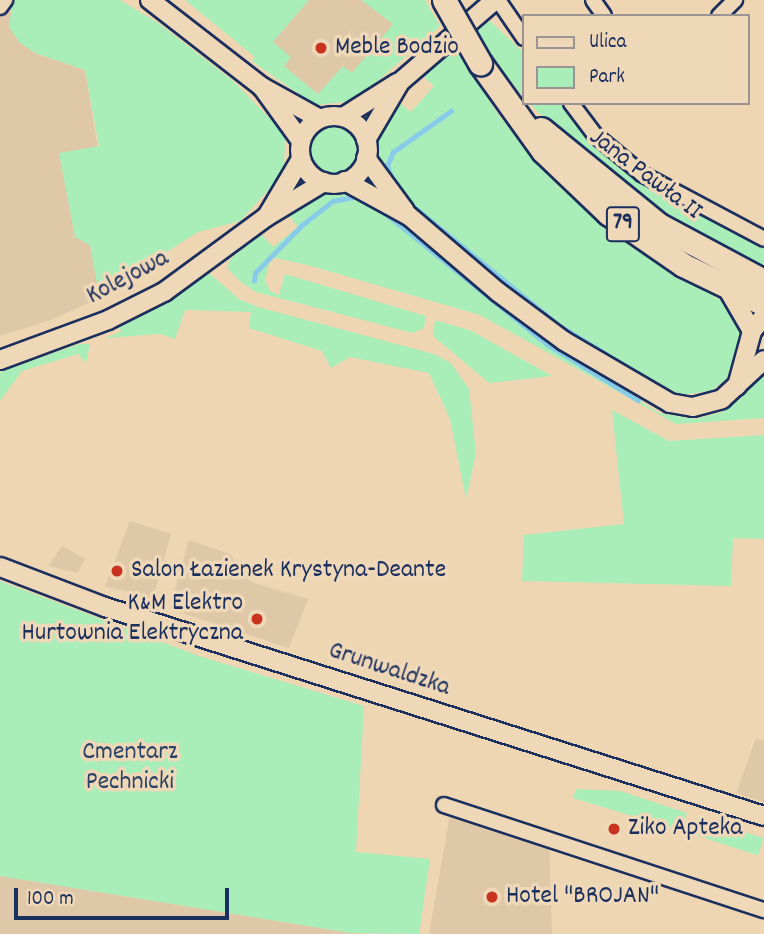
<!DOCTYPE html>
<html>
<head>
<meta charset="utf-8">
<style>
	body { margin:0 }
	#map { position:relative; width:764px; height:934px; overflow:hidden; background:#eed6b2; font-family:Dekko,sans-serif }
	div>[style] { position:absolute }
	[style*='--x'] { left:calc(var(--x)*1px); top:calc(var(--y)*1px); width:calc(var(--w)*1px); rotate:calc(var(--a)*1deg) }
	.built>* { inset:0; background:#dec8a7 }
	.green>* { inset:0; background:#a9eeb9; transform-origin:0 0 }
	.round { border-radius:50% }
	.stream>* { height:4.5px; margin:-2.25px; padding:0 2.25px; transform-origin:2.25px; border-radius:2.25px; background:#88cbe9 }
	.roads { filter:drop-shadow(2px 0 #1b2f5e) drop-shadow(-2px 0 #1b2f5e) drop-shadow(0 2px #1b2f5e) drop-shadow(0 -2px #1b2f5e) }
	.minor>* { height:14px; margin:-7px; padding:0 7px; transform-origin:7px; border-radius:7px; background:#efd8b7 }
	.tertiary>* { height:18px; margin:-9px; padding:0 9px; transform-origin:9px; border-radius:9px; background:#efd8b7 }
	.tertiary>.ring { margin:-9px; padding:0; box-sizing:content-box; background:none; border:18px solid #efd8b7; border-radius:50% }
	.primary>* { height:23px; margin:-11.5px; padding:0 11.5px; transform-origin:11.5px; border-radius:11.5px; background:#efd8b7 }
	.bridges { filter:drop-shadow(2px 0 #1b2f5e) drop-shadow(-2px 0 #1b2f5e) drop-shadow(0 2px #1b2f5e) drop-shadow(0 -2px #1b2f5e) }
	.primary-bridge>* { height:23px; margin:-11.5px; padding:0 11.5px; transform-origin:11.5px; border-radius:11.5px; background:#efd8b7 }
	.dots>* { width:19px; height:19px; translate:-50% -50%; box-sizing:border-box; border:4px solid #efd8b7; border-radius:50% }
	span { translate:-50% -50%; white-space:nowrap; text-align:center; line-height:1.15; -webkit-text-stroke:7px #efd8b7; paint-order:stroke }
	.shield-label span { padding:2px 5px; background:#efd8b7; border:2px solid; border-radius:5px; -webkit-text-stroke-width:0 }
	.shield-label { font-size:24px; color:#1b2f5e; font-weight:700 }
	.poi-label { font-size:26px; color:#1b2f5e }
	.left { translate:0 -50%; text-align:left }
	.right { translate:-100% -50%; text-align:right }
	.street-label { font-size:26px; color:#1b2f5e }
	.park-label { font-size:26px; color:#294267 }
	.legend { position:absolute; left:522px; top:14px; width:228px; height:91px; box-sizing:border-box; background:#efd8b7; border:2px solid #9a9493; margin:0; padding:9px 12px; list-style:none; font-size:21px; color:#1b2f5e }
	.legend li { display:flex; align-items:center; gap:14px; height:35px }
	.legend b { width:35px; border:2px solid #9a9493 }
	.scale { position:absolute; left:14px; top:888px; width:215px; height:32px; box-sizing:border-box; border:4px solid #1b2f5e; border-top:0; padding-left:9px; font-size:21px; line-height:24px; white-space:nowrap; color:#1b2f5e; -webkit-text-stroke:5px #efd8b7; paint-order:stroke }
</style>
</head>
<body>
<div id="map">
	<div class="built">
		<i style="clip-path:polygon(0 0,13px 0,9px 10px,35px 53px,85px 70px,120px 283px,106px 295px,48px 321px,0 336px)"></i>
		<i style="clip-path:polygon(296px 0,388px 0,403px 36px,318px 103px,255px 57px)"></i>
		<i style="clip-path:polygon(130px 521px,171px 534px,153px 598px,105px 586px)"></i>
		<i style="clip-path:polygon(189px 540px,230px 554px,251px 582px,308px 599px,289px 648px,169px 609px)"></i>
		<i style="clip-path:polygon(62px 546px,85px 559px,77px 573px,48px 566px)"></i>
		<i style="clip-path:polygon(756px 738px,764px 741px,764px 802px,736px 793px)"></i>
		<i style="clip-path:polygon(451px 809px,549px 841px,552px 934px,429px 934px)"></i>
		<i style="clip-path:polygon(0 876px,351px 933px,365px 934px,0 934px)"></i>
	</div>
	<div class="green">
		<i style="clip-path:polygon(13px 0,120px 0,158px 23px,232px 80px,285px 134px,284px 173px,240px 221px,198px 232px,99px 295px,90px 245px,75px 237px,59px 153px,99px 146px,85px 70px,35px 53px,19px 42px,9px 27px)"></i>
		<i style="clip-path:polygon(185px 0,309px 0,273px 42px,291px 57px,284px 66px,318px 94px,343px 66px,352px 73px,393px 24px,361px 0,425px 0,440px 26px,355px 101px,315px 105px,252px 61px,255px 57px)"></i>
		<i style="clip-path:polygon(490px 21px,524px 53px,524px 98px,473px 33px)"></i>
		<i style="clip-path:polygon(454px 47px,500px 117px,559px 187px,630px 246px,732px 307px,742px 321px,743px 342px,726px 379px,711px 391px,681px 395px,606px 355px,518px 294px,404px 200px,376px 159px,375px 135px,397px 101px,411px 112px,434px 86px,423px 76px)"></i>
		<i style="clip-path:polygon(529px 103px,563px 103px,592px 139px,639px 181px,764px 248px,764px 272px,684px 230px,569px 143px)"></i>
		<i class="round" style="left:311px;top:127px;width:46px;height:46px"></i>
		<i style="clip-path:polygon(324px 188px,347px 190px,390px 216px,547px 344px,659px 413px,695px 419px,722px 412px,742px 397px,764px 368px,764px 418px,676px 424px,480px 315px,311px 266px,271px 257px,265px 280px,270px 291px,279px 295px,285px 274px,426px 316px,424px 328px,413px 333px,256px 292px,242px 283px,228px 269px,229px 260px,261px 234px,273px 247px,298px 227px,287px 213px)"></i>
		<i style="clip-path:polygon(209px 273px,239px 299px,258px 307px,434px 354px,451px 363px,469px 389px,476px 453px,466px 499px,450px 419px,429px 373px,350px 357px,331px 368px,322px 351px,249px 328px,251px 312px,185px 310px,175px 339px,160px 334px,105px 338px,121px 332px,118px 324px)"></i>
		<i style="clip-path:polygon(435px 320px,472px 331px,552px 376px,489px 383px,433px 336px)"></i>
		<i style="clip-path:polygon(79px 344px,90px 344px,86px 363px,78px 354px,22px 371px,0 401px,0 372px)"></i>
		<i style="clip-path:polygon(612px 410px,669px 441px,764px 435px,764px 539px,733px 538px,731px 586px,522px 581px,524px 535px,624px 524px)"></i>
		<i style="clip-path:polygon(0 581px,199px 656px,364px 706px,356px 852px,430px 859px,419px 934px,351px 933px,0 876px)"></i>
		<i style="clip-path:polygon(576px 789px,620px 791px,687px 813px,681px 831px,573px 798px)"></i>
		<i style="left:698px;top:817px;width:69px;height:18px;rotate:18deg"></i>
	</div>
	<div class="stream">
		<i style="--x:391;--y:178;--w:13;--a:-108"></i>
		<i style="--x:387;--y:166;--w:15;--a:-67"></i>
		<i style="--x:393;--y:152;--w:71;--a:-35.3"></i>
		<i style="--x:408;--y:202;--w:196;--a:39.2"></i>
		<i style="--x:560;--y:326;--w:108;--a:31.3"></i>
		<i style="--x:384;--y:212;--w:210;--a:39"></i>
		<i style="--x:547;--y:344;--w:107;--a:31.6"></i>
		<i style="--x:254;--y:281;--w:8;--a:-83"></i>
		<i style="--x:255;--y:273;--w:67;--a:-45.6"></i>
		<i style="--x:302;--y:225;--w:39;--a:-38"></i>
		<i style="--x:333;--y:201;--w:25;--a:-11"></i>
	</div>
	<div class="roads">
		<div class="minor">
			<i style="--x:498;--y:0;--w:46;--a:55.6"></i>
			<i style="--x:593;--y:0;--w:19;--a:55"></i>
			<i style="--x:0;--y:7;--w:9;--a:-54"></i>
			<i style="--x:719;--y:16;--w:23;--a:-45"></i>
			<i style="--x:571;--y:103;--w:40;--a:53"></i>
			<i style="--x:595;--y:135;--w:61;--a:39.7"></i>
			<i style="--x:642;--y:174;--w:138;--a:28"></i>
			<i style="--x:444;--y:805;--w:337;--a:18.2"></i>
		</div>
		<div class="tertiary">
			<i style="--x:150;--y:0;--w:142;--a:37.8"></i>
			<i style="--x:262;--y:87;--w:66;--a:28.9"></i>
			<i style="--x:262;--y:87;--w:67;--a:54.2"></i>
			<i class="ring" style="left:300px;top:116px;width:50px;height:50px"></i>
			<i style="--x:343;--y:117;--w:64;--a:-32.2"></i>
			<i style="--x:366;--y:140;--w:67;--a:-59.6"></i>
			<i style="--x:400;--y:82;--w:125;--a:-40.8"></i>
			<i style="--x:366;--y:158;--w:66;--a:53.7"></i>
			<i style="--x:345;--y:181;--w:73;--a:28.7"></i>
			<i style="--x:409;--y:216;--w:117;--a:40.5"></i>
			<i style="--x:498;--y:292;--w:82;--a:36.6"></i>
			<i style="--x:564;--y:341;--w:123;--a:30.3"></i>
			<i style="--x:670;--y:403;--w:23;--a:10"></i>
			<i style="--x:693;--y:407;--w:30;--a:-15"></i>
			<i style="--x:722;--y:399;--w:57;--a:-42.9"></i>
			<i style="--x:267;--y:216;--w:66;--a:-59.2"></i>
			<i style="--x:727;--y:288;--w:50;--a:59.8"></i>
			<i style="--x:0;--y:360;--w:115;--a:-20.3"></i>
			<i style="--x:108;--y:320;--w:63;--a:-26.6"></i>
			<i style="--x:164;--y:292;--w:127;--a:-36.3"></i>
			<i style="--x:266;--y:217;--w:68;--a:-31.1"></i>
			<i style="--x:737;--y:386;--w:57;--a:-74.7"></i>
			<i style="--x:752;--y:331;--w:19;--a:-51"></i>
			<i style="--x:0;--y:567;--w:112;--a:20.9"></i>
			<i style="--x:105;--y:607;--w:691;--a:17.6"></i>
		</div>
		<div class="primary">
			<i style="--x:480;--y:63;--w:108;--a:54.4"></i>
			<i style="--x:543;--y:151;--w:90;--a:43.6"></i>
			<i style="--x:608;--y:213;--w:91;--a:34.7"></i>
			<i style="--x:683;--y:265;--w:90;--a:25.7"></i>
			<i style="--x:541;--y:129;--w:152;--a:39.1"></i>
			<i style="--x:659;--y:225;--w:119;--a:28.1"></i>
		</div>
	</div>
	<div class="bridges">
		<div class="primary-bridge">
			<i style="--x:444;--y:0;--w:73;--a:60.3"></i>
		</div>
	</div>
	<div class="dots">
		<i style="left:321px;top:48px;background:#c8321e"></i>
		<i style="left:117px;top:571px;background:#c8321e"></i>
		<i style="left:257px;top:619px;background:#c8321e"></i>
		<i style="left:614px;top:829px;background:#c8321e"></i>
		<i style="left:492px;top:897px;background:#c8321e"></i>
	</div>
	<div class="shield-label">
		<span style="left:623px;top:224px">79</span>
	</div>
	<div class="poi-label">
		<span class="left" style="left:335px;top:48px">Meble Bodzio</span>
		<span class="left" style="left:131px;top:571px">Salon Łazienek Krystyna-Deante</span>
		<span class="right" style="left:243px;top:619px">K&amp;M Elektro<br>Hurtownia Elektryczna</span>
		<span class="left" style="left:628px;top:829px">Ziko Apteka</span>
		<span class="left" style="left:506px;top:897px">Hotel "BROJAN"</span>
	</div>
	<div class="street-label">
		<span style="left:645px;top:175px;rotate:37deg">Jana Pawła II</span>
		<span style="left:128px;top:278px;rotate:-28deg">Kolejowa</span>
		<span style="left:389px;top:670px;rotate:18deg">Grunwaldzka</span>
	</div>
	<div class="park-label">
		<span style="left:130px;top:768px">Cmentarz<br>Pechnicki</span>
	</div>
	<ul class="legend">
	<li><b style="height:9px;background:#efd8b7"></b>Ulica</li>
	<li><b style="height:19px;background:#a9eeb9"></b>Park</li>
	</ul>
	<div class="scale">100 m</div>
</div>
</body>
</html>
